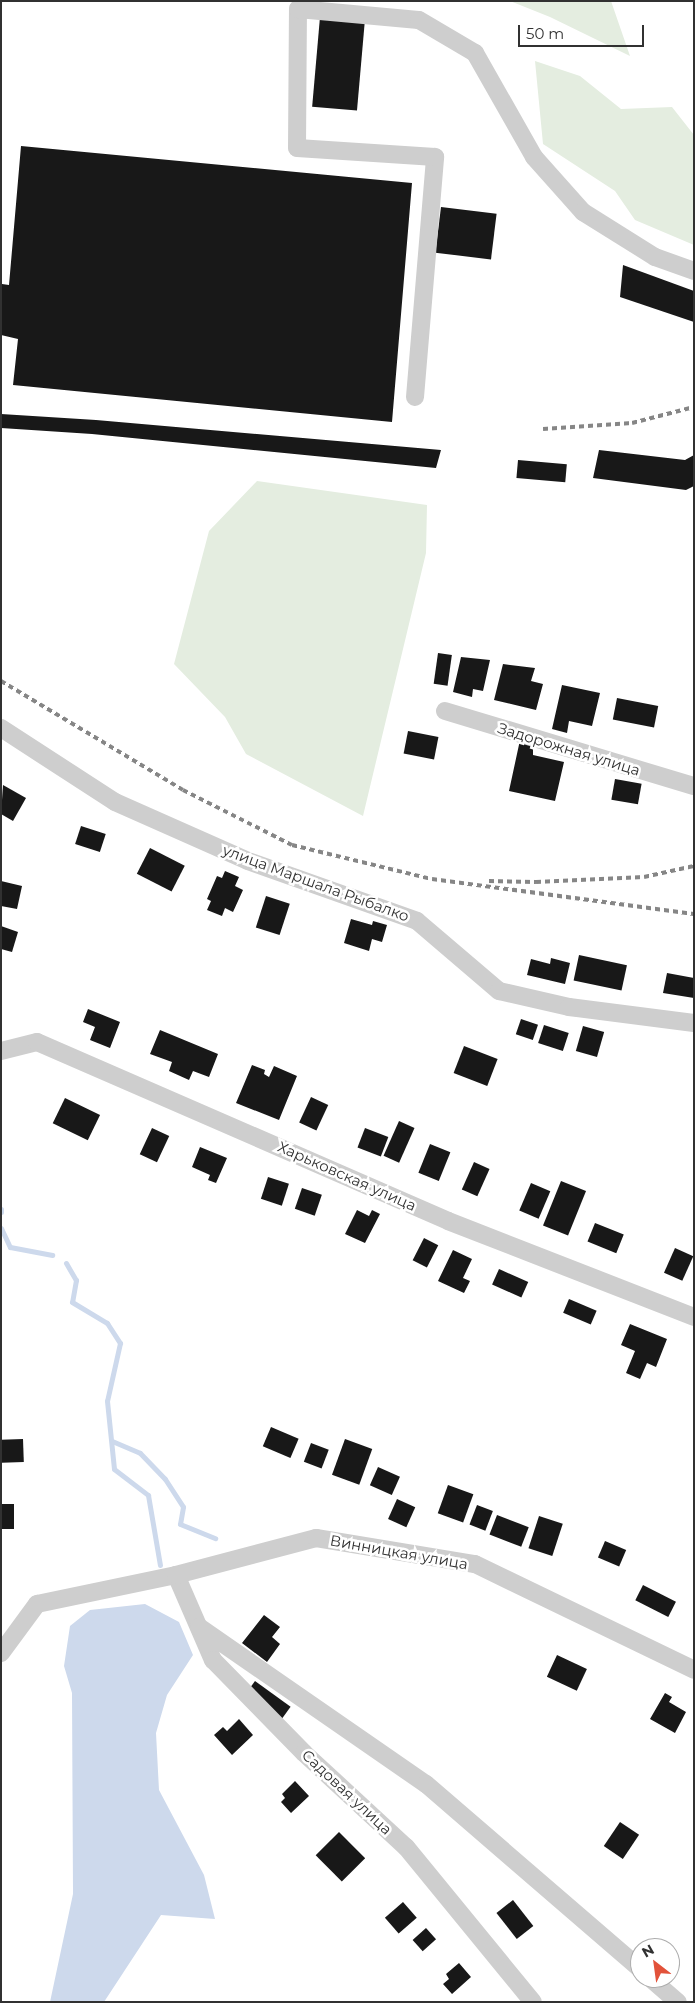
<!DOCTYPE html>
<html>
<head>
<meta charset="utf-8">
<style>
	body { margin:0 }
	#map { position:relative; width:695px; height:2003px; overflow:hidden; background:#fff; font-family:Montserrat,sans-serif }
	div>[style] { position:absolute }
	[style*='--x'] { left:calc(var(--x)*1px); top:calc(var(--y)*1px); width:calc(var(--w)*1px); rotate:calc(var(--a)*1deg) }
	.green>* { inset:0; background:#e4ede0 }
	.water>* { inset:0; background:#cdd9ec }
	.stream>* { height:5px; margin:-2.5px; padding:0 2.5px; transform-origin:2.5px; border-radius:2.5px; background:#cdd9ec }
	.building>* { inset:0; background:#181818; transform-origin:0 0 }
	.minor>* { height:18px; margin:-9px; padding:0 9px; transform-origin:9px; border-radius:9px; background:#cecece }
	.rail>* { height:4px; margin-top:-2px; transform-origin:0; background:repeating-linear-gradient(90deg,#868686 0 5px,transparent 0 9px) }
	span { translate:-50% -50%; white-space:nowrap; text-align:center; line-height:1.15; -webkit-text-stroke:5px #fff; paint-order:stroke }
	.street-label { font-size:15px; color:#313131 }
	.frame { position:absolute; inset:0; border:2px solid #313131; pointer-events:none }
	.north { position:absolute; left:630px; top:1938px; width:50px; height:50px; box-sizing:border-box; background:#fff; border:1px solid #adadad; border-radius:50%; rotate:330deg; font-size:14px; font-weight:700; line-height:20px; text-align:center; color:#313131 }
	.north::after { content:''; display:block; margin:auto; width:18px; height:22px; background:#e2523a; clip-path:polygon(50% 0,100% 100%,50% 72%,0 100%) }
	.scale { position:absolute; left:518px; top:25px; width:126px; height:22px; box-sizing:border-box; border:2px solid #313131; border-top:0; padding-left:6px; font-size:15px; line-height:18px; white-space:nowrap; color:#313131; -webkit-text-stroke:4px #fff; paint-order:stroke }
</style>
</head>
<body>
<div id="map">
	<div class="green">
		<i style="clip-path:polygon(510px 1px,611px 1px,630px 56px,550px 17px)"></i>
		<i style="clip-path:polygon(535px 61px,580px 76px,621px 109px,672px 107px,694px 135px,694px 245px,635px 220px,615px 191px,543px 144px)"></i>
		<i style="clip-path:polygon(257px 481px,427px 505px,426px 553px,363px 816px,246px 754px,225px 717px,174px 664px,209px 531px)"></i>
	</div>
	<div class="water">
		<i style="clip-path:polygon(145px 1604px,179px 1622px,193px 1655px,167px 1695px,156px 1733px,159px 1790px,204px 1875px,215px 1919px,161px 1915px,104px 2002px,50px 2002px,73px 1894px,72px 1693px,64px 1666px,70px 1626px,90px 1610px)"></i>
	</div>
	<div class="stream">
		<i style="--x:1;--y:1209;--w:3;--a:90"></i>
		<i style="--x:1;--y:1228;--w:21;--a:65"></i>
		<i style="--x:10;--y:1247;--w:43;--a:10.8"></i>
		<i style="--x:66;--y:1263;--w:20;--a:60"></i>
		<i style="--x:76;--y:1280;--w:22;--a:100"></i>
		<i style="--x:72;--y:1302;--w:41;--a:31"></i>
		<i style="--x:107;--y:1323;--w:24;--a:57"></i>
		<i style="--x:120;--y:1343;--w:59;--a:102.6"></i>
		<i style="--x:107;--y:1401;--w:68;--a:84.1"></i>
		<i style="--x:114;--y:1469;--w:43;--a:37.4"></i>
		<i style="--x:148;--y:1495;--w:71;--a:80.3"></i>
		<i style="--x:112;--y:1441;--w:30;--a:23"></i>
		<i style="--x:140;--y:1453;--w:36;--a:46"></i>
		<i style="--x:165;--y:1479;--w:33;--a:57"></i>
		<i style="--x:183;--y:1507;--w:17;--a:100"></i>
		<i style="--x:180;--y:1524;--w:38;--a:22"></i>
	</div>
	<div class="building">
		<i style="left:320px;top:17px;width:45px;height:90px;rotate:5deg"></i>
		<i style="clip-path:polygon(21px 146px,412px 183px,392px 422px,13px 385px,18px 339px,1px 335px,1px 297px,2px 284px,9px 285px)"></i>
		<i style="left:441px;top:207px;width:56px;height:46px;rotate:7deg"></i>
		<i style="clip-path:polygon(623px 265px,694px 291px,694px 322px,620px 297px)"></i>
		<i style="clip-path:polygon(1px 414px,96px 420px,441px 450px,436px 468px,92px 434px,1px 428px)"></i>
		<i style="clip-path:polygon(599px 450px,685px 460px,694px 455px,694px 486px,686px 490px,593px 478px)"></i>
		<i style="left:518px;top:460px;width:49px;height:18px;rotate:5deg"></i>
		<i style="left:438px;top:653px;width:14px;height:31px;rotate:8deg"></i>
		<i style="clip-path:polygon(461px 657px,490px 660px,483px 691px,473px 689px,472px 697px,453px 692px)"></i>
		<i style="clip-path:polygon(503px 664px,535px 668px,531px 681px,543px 684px,536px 710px,494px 700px)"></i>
		<i style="clip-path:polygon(562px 685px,600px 693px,592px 726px,569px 721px,567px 733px,552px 729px)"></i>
		<i style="left:617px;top:698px;width:42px;height:22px;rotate:11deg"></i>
		<i style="left:408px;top:731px;width:31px;height:23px;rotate:11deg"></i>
		<i style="clip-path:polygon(520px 740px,533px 743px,533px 755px,564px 762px,555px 801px,509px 791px)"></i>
		<i style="left:615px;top:779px;width:27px;height:21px;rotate:10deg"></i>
		<i style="clip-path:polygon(3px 785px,26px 798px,13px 821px,1px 814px)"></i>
		<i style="left:81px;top:826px;width:26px;height:19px;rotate:18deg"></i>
		<i style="left:150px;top:848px;width:39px;height:29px;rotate:27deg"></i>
		<i style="clip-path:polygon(225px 871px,239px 877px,235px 886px,243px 890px,233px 912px,225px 908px,222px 916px,207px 910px,211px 901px,207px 899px,217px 876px,222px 878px)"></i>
		<i style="clip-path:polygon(1px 881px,22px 886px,17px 909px,1px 906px)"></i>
		<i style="left:266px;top:896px;width:25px;height:33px;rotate:18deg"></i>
		<i style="clip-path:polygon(351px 919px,372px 925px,373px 921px,387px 925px,382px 942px,372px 939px,369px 951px,344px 943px)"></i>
		<i style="clip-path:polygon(1px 926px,18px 932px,12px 952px,1px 949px)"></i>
		<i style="left:579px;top:955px;width:49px;height:26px;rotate:12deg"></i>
		<i style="clip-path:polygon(551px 958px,570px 963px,565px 984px,527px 975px,531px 959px,550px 964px)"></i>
		<i style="clip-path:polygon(667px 973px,694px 978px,694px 998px,663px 993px)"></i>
		<i style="clip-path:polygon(88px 1009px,120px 1022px,110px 1048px,90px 1040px,95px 1027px,83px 1022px)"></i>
		<i style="left:521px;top:1019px;width:18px;height:16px;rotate:19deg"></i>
		<i style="left:544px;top:1025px;width:26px;height:19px;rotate:18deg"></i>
		<i style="left:583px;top:1026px;width:22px;height:26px;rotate:16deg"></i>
		<i style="clip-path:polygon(160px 1030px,218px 1054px,209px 1077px,193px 1071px,189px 1080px,169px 1071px,172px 1062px,150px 1054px)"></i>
		<i style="left:464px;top:1046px;width:36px;height:29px;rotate:21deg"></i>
		<i style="clip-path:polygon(252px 1065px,265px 1070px,264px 1074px,269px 1077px,274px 1066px,297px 1076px,279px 1120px,236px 1103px)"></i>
		<i style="left:311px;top:1097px;width:19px;height:28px;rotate:25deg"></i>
		<i style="left:65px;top:1098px;width:39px;height:28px;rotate:26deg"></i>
		<i style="left:399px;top:1121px;width:17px;height:38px;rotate:24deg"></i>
		<i style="left:152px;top:1128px;width:19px;height:29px;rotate:25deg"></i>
		<i style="left:365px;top:1128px;width:25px;height:21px;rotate:21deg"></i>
		<i style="left:430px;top:1144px;width:22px;height:31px;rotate:22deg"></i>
		<i style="clip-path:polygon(200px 1147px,227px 1158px,216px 1183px,208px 1180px,210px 1175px,192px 1167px)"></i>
		<i style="left:474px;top:1162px;width:17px;height:30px;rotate:24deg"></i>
		<i style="left:268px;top:1177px;width:22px;height:23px;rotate:18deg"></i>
		<i style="left:561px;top:1181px;width:27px;height:48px;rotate:22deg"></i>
		<i style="left:531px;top:1183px;width:21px;height:30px;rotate:23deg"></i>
		<i style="left:302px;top:1188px;width:21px;height:22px;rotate:19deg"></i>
		<i style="clip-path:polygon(357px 1210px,369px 1216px,372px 1210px,380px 1214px,365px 1243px,345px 1234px)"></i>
		<i style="left:595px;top:1223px;width:31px;height:20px;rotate:22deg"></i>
		<i style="left:424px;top:1238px;width:16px;height:25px;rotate:27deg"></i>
		<i style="left:675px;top:1248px;width:20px;height:27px;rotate:24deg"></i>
		<i style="clip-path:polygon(453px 1250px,472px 1259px,463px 1278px,470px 1281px,464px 1293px,438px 1281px)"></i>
		<i style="left:499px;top:1269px;width:32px;height:17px;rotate:24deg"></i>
		<i style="left:569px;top:1299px;width:30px;height:15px;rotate:23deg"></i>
		<i style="clip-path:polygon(630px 1324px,667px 1339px,656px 1367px,647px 1363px,640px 1379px,626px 1373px,635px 1351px,621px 1345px)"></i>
		<i style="left:271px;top:1427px;width:30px;height:21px;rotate:23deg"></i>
		<i style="left:23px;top:1439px;width:23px;height:22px;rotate:88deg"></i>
		<i style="left:345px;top:1439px;width:29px;height:38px;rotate:20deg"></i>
		<i style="left:311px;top:1443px;width:19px;height:20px;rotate:21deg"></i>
		<i style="left:378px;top:1467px;width:24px;height:20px;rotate:24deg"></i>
		<i style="left:448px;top:1485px;width:27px;height:30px;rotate:20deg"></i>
		<i style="left:397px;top:1499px;width:20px;height:22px;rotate:24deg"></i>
		<i style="left:1px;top:1504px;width:13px;height:25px"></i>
		<i style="left:477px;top:1505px;width:17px;height:21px;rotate:21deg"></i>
		<i style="left:497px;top:1515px;width:34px;height:21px;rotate:21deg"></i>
		<i style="left:539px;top:1516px;width:25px;height:34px;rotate:18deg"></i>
		<i style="left:605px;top:1541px;width:23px;height:18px;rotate:23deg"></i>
		<i style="left:643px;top:1585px;width:37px;height:17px;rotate:27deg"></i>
		<i style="clip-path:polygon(264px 1615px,280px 1627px,272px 1637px,280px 1644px,267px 1662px,242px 1643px)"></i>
		<i style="left:557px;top:1655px;width:33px;height:24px;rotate:25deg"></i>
		<i style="left:255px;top:1681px;width:44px;height:16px;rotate:36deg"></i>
		<i style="clip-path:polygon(665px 1693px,672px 1697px,669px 1702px,686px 1712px,675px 1733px,650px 1719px)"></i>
		<i style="clip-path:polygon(239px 1719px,253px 1735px,232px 1755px,214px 1735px,223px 1727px,227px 1731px)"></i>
		<i style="clip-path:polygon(295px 1781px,309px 1796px,291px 1813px,281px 1802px,285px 1798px,282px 1794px)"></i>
		<i style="left:620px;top:1822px;width:23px;height:29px;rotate:34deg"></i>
		<i style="left:339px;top:1832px;width:37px;height:33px;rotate:45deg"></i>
		<i style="left:513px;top:1900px;width:33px;height:21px;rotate:52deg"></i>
		<i style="left:403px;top:1902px;width:21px;height:24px;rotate:49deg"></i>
		<i style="left:426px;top:1928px;width:15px;height:18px;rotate:48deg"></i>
		<i style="clip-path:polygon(459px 1963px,471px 1977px,452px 1994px,443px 1984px,449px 1979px,446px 1974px)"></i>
	</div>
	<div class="minor">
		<i style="--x:415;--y:397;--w:241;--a:-85.2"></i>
		<i style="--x:435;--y:157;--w:138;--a:-176.3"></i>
		<i style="--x:297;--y:148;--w:139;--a:-89.6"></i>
		<i style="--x:298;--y:9;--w:121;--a:5.2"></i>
		<i style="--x:419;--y:20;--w:65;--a:30.5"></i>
		<i style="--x:475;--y:53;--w:120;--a:60.4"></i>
		<i style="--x:534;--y:157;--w:74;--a:48.3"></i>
		<i style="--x:583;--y:212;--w:85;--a:32"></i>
		<i style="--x:655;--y:257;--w:41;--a:19.7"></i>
		<i style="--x:445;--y:711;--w:260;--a:16.8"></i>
		<i style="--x:1;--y:728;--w:136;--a:33"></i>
		<i style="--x:115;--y:802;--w:145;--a:23.9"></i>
		<i style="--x:248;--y:861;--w:179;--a:19.5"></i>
		<i style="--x:417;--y:921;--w:108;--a:40.5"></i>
		<i style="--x:499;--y:991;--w:72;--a:12.9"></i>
		<i style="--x:569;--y:1007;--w:126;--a:7.3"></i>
		<i style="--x:1;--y:1051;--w:37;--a:-14"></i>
		<i style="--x:37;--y:1042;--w:448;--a:23.5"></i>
		<i style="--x:448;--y:1221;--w:264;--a:21.3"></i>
		<i style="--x:176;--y:1575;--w:93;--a:66.5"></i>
		<i style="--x:213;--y:1660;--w:130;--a:45.6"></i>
		<i style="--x:304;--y:1753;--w:139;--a:42.7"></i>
		<i style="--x:406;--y:1847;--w:200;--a:50.7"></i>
		<i style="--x:199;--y:1627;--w:276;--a:34.7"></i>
		<i style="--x:426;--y:1784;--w:283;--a:40.8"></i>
		<i style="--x:1;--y:1653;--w:61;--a:-53.7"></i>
		<i style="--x:37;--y:1604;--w:142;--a:-11.8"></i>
		<i style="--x:176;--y:1575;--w:145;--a:-14.8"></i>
		<i style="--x:316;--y:1538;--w:161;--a:9.3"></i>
		<i style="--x:475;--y:1564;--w:243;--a:25.8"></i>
		<i style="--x:650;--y:1978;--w:37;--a:41"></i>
	</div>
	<div class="rail">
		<i style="--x:543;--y:429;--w:89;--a:-3.9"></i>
		<i style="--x:632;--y:423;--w:64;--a:-14.5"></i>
		<i style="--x:1;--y:681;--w:212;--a:30.9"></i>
		<i style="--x:183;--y:790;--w:122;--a:26.8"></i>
		<i style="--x:292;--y:845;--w:144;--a:13.7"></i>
		<i style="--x:432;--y:879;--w:264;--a:7.6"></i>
		<i style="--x:489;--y:881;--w:47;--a:1.2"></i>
		<i style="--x:536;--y:882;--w:108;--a:-2.7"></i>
		<i style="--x:644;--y:877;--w:51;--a:-12.4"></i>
	</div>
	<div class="street-label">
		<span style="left:569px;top:749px;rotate:17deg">Задорожная улица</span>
		<span style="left:316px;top:883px;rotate:20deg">улица Маршала Рыбалко</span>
		<span style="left:347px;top:1176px;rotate:24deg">Харьковская улица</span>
		<span style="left:399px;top:1552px;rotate:10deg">Винницкая улица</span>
		<span style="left:347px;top:1792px;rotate:43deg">Садовая улица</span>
	</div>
	<div class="frame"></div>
	<div class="north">N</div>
	<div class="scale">50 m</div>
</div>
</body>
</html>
